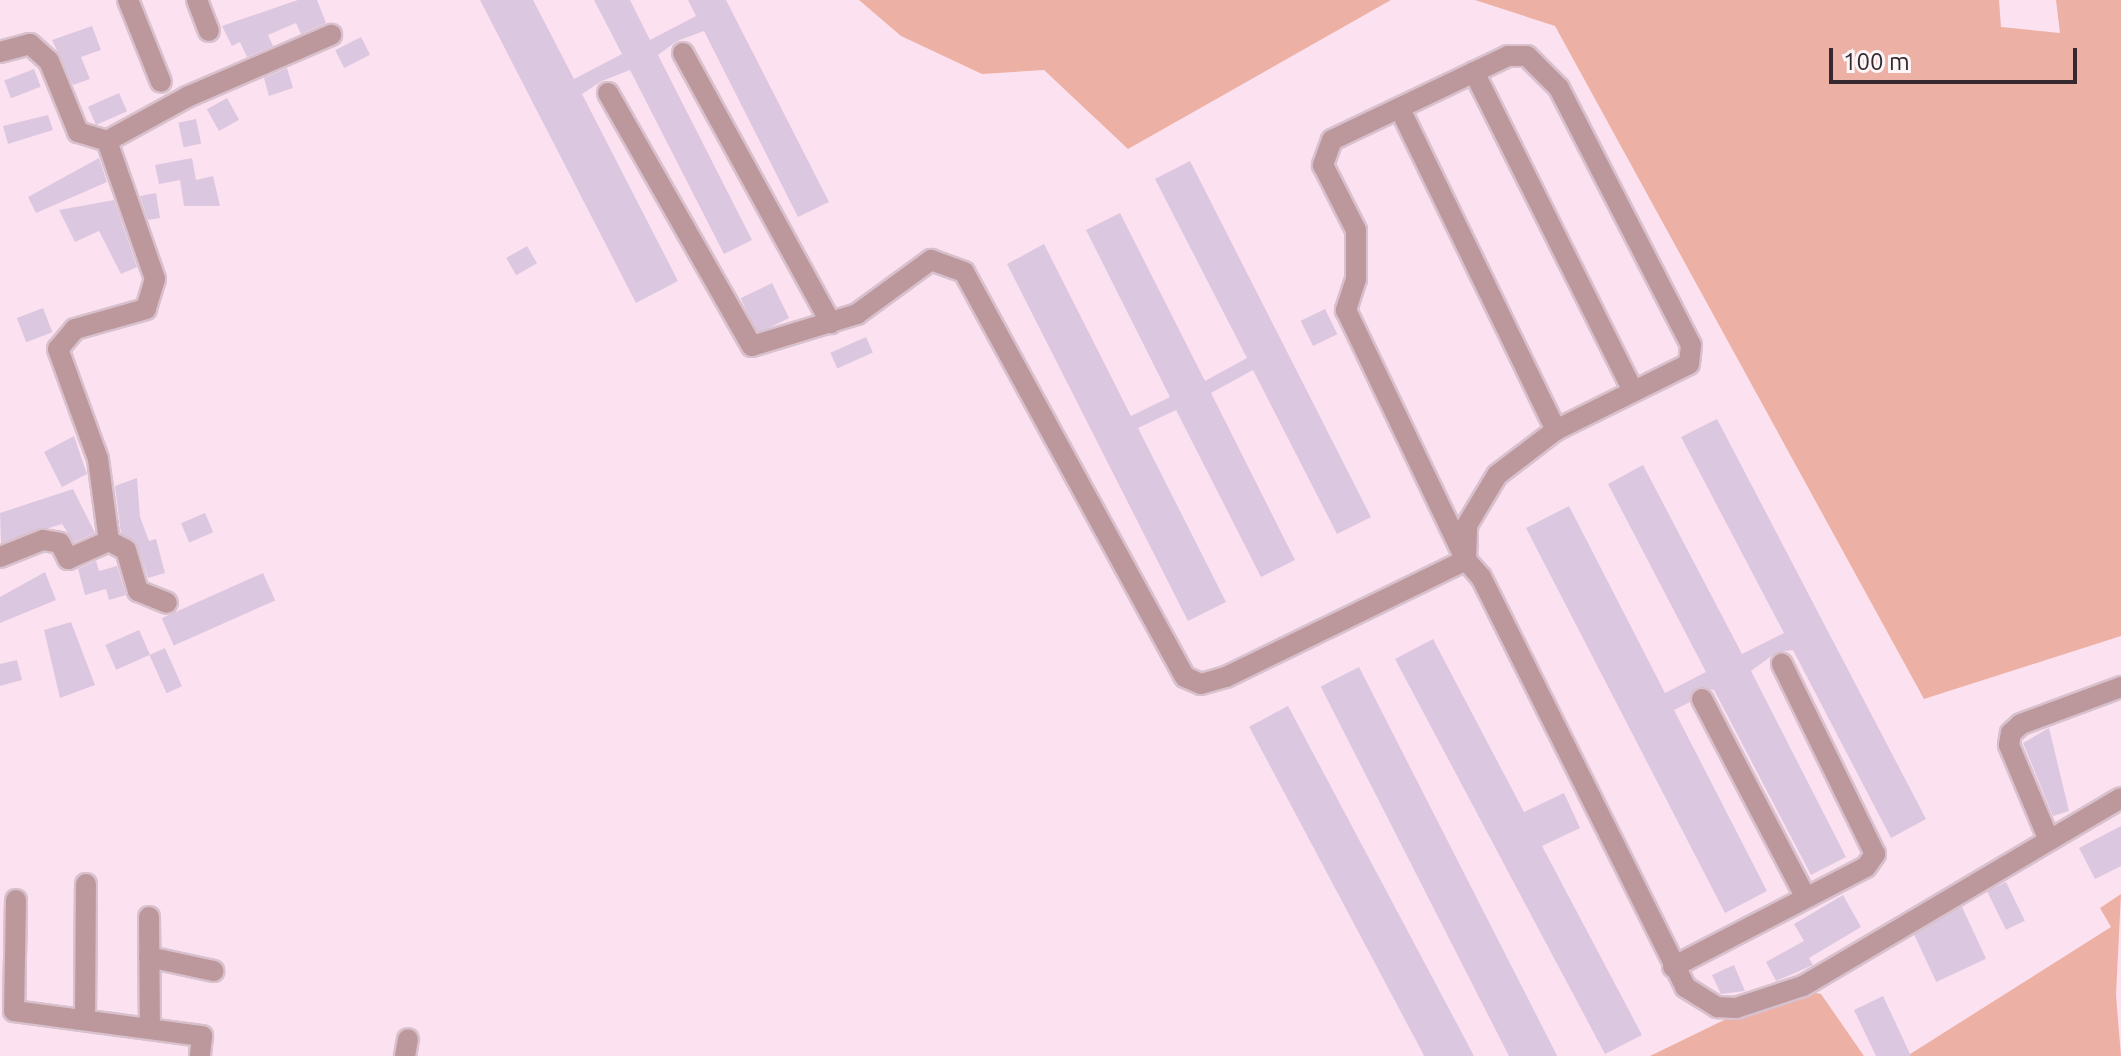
<!DOCTYPE html>
<html>
<head>
<meta charset="utf-8">
<style>
	body { margin:0 }
	#map { position:relative; width:2121px; height:1056px; overflow:hidden; background:#fce2f0; font-family:Ubuntu,sans-serif }
	div>[style] { position:absolute }
	[style*='--x'] { left:calc(var(--x)*1px); top:calc(var(--y)*1px); width:calc(var(--w)*1px); rotate:calc(var(--a)*1deg) }
	.green>* { inset:0; background:#ecb1a4 }
	.building>* { inset:0; background:#dcc7e0; transform-origin:0 0 }
	.roads { filter:drop-shadow(2px 0 #d8c1cd) drop-shadow(-2px 0 #d8c1cd) drop-shadow(0 2px #d8c1cd) drop-shadow(0 -2px #d8c1cd) }
	.minor>* { height:20px; margin:-10px; padding:0 10px; transform-origin:10px; border-radius:10px; background:#bc989d }
	span { translate:-50% -50%; white-space:nowrap; text-align:center; line-height:1.15; -webkit-text-stroke:6px #fcf6f9; paint-order:stroke }
	.scale { position:absolute; left:1829px; top:48px; width:248px; height:36px; box-sizing:border-box; border:4px solid #35292f; border-top:0; padding-left:10px; font-size:24px; line-height:28px; white-space:nowrap; color:#35292f; -webkit-text-stroke:6px #fcf6f9; paint-order:stroke }
</style>
</head>
<body>
<div id="map">
	<div class="green">
		<i style="clip-path:polygon(859px 0,1391px 0,1128px 149px,1044px 70px,982px 74px,901px 36px)"></i>
		<i style="clip-path:polygon(1475px 0,1999px 0,2001px 27px,2060px 33px,2056px 0,2121px 0,2121px 636px,1924px 699px,1555px 26px)"></i>
		<i style="clip-path:polygon(2121px 894px,2116px 995px,2121px 1056px,1907px 1056px,2111px 927px,2100px 908px)"></i>
		<i style="clip-path:polygon(1790px 988px,1821px 994px,1864px 1056px,1650px 1056px)"></i>
	</div>
	<div class="building">
		<i style="clip-path:polygon(298px 0,317px 0,326px 23px,301px 34px,296px 23px,268px 35px,273px 46px,247px 57px,240px 42px,232px 46px,222px 26px)"></i>
		<i style="clip-path:polygon(480px 0,533px 0,574px 79px,622px 54px,594px 0,630px 0,650px 40px,696px 16px,688px 0,726px 0,829px 202px,798px 217px,704px 31px,677px 41px,658px 55px,752px 240px,724px 254px,630px 70px,602px 81px,582px 94px,678px 281px,636px 303px)"></i>
		<i style="clip-path:polygon(92px 26px,101px 50px,81px 57px,90px 79px,73px 85px,52px 40px)"></i>
		<i style="left:361px;top:37px;width:20px;height:29px;rotate:63deg"></i>
		<i style="clip-path:polygon(287px 68px,293px 88px,269px 96px,264px 78px)"></i>
		<i style="left:34px;top:69px;width:19px;height:32px;rotate:69deg"></i>
		<i style="left:119px;top:93px;width:20px;height:34px;rotate:66deg"></i>
		<i style="left:227px;top:98px;width:25px;height:23px;rotate:61deg"></i>
		<i style="clip-path:polygon(48px 115px,53px 130px,8px 144px,3px 126px)"></i>
		<i style="left:196px;top:119px;width:25px;height:18px;rotate:78deg"></i>
		<i style="clip-path:polygon(99px 158px,107px 182px,36px 213px,28px 197px)"></i>
		<i style="clip-path:polygon(192px 158px,196px 180px,213px 176px,220px 206px,184px 206px,180px 180px,159px 184px,155px 165px)"></i>
		<i style="clip-path:polygon(1190px 161px,1371px 517px,1337px 534px,1253px 370px,1211px 393px,1295px 560px,1261px 577px,1176px 410px,1138px 428px,1226px 602px,1188px 621px,1007px 264px,1044px 244px,1131px 416px,1170px 397px,1086px 230px,1120px 213px,1205px 381px,1247px 358px,1155px 179px)"></i>
		<i style="clip-path:polygon(156px 193px,160px 218px,148px 220px,140px 196px)"></i>
		<i style="clip-path:polygon(114px 200px,137px 267px,121px 274px,99px 231px,75px 242px,59px 210px)"></i>
		<i style="left:527px;top:246px;width:20px;height:24px;rotate:60deg"></i>
		<i style="left:772px;top:283px;width:39px;height:35px;rotate:64deg"></i>
		<i style="left:43px;top:308px;width:26px;height:28px;rotate:69deg"></i>
		<i style="left:1325px;top:309px;width:28px;height:27px;rotate:64deg"></i>
		<i style="left:866px;top:337px;width:17px;height:39px;rotate:66deg"></i>
		<i style="clip-path:polygon(1717px 419px,1926px 819px,1891px 838px,1793px 650px,1777px 652px,1751px 671px,1846px 857px,1811px 875px,1714px 690px,1697px 687px,1690px 702px,1674px 710px,1767px 891px,1725px 913px,1526px 528px,1569px 506px,1665px 693px,1706px 672px,1608px 484px,1643px 465px,1742px 654px,1784px 633px,1681px 437px)"></i>
		<i style="clip-path:polygon(74px 436px,87px 474px,62px 487px,44px 452px)"></i>
		<i style="clip-path:polygon(137px 478px,140px 517px,149px 541px,156px 539px,165px 573px,148px 578px,136px 542px,121px 533px,115px 486px)"></i>
		<i style="clip-path:polygon(73px 489px,95px 533px,74px 542px,62px 524px,1px 543px,0 513px)"></i>
		<i style="left:205px;top:513px;width:21px;height:26px;rotate:67deg"></i>
		<i style="clip-path:polygon(96px 561px,99px 571px,117px 566px,126px 595px,109px 600px,106px 589px,85px 595px,78px 569px)"></i>
		<i style="clip-path:polygon(45px 572px,56px 600px,0 623px,0 597px)"></i>
		<i style="left:263px;top:573px;width:30px;height:111px;rotate:66deg"></i>
		<i style="clip-path:polygon(71px 622px,95px 685px,60px 698px,44px 630px)"></i>
		<i style="left:139px;top:630px;width:27px;height:37px;rotate:66deg"></i>
		<i style="clip-path:polygon(1433px 639px,1524px 812px,1564px 793px,1580px 828px,1542px 846px,1642px 1035px,1605px 1054px,1395px 659px)"></i>
		<i style="left:165px;top:648px;width:42px;height:17px;rotate:66deg"></i>
		<i style="clip-path:polygon(17px 660px,22px 680px,0 686px,0 664px)"></i>
		<i style="left:1359px;top:667px;width:438px;height:43px;rotate:63deg"></i>
		<i style="left:1288px;top:706px;width:396px;height:44px;rotate:62deg"></i>
		<i style="clip-path:polygon(2049px 728px,2069px 811px,2053px 816px,2023px 743px)"></i>
		<i style="clip-path:polygon(2121px 826px,2121px 866px,2095px 879px,2079px 848px)"></i>
		<i style="left:2006px;top:882px;width:43px;height:21px;rotate:64deg"></i>
		<i style="clip-path:polygon(1843px 895px,1861px 927px,1809px 958px,1813px 965px,1776px 981px,1766px 962px,1804px 941px,1794px 924px)"></i>
		<i style="left:1962px;top:907px;width:57px;height:55px;rotate:65deg"></i>
		<i style="clip-path:polygon(1734px 965px,1745px 991px,1721px 994px,1712px 975px)"></i>
		<i style="clip-path:polygon(1883px 996px,1911px 1056px,1876px 1056px,1854px 1010px)"></i>
	</div>
	<div class="roads">
		<div class="minor">
			<i style="--x:128;--y:0;--w:88;--a:68.1"></i>
			<i style="--x:197;--y:0;--w:33;--a:69"></i>
			<i style="--x:0;--y:52;--w:31;--a:-15"></i>
			<i style="--x:30;--y:44;--w:25;--a:42"></i>
			<i style="--x:49;--y:61;--w:77;--a:67.8"></i>
			<i style="--x:78;--y:132;--w:30;--a:17"></i>
			<i style="--x:107;--y:141;--w:91;--a:-28.8"></i>
			<i style="--x:187;--y:97;--w:157;--a:-23.3"></i>
			<i style="--x:683;--y:53;--w:308;--a:61.3"></i>
			<i style="--x:1474;--y:72;--w:354;--a:63.5"></i>
			<i style="--x:608;--y:93;--w:291;--a:60.4"></i>
			<i style="--x:752;--y:346;--w:110;--a:-16.9"></i>
			<i style="--x:857;--y:314;--w:92;--a:-36.1"></i>
			<i style="--x:931;--y:260;--w:35;--a:20"></i>
			<i style="--x:964;--y:272;--w:461;--a:61.4"></i>
			<i style="--x:1185;--y:677;--w:17;--a:24"></i>
			<i style="--x:1201;--y:684;--w:26;--a:-16"></i>
			<i style="--x:1226;--y:677;--w:267;--a:-26"></i>
			<i style="--x:1400;--y:109;--w:357;--a:64.1"></i>
			<i style="--x:107;--y:141;--w:146;--a:70.8"></i>
			<i style="--x:155;--y:279;--w:31;--a:107"></i>
			<i style="--x:146;--y:309;--w:74;--a:164.3"></i>
			<i style="--x:75;--y:329;--w:26;--a:130"></i>
			<i style="--x:58;--y:349;--w:117;--a:70"></i>
			<i style="--x:98;--y:459;--w:83;--a:82.4"></i>
			<i style="--x:109;--y:541;--w:19;--a:28"></i>
			<i style="--x:126;--y:550;--w:43;--a:73.7"></i>
			<i style="--x:138;--y:591;--w:31;--a:22"></i>
			<i style="--x:0;--y:557;--w:46;--a:-21.6"></i>
			<i style="--x:43;--y:540;--w:17;--a:10"></i>
			<i style="--x:60;--y:543;--w:18;--a:63"></i>
			<i style="--x:68;--y:559;--w:45;--a:-23.7"></i>
			<i style="--x:1466;--y:560;--w:35;--a:-88"></i>
			<i style="--x:1467;--y:525;--w:58;--a:-59"></i>
			<i style="--x:1497;--y:475;--w:74;--a:-37.3"></i>
			<i style="--x:1556;--y:430;--w:148;--a:-26.4"></i>
			<i style="--x:1689;--y:364;--w:19;--a:-84"></i>
			<i style="--x:1691;--y:345;--w:289;--a:-117.2"></i>
			<i style="--x:1559;--y:88;--w:45;--a:-135"></i>
			<i style="--x:1527;--y:56;--w:19;--a:180"></i>
			<i style="--x:1508;--y:56;--w:195;--a:154.5"></i>
			<i style="--x:1332;--y:140;--w:27;--a:110"></i>
			<i style="--x:1323;--y:165;--w:73;--a:63.1"></i>
			<i style="--x:1356;--y:230;--w:49;--a:90"></i>
			<i style="--x:1356;--y:279;--w:33;--a:108"></i>
			<i style="--x:1346;--y:310;--w:277;--a:64.4"></i>
			<i style="--x:1466;--y:560;--w:23;--a:49"></i>
			<i style="--x:1481;--y:577;--w:458;--a:63.5"></i>
			<i style="--x:1685;--y:987;--w:38;--a:32"></i>
			<i style="--x:1717;--y:1007;--w:19;--a:3"></i>
			<i style="--x:1736;--y:1008;--w:71;--a:-18.2"></i>
			<i style="--x:1803;--y:986;--w:369;--a:-30.6"></i>
			<i style="--x:1702;--y:699;--w:222;--a:62.4"></i>
			<i style="--x:2048;--y:838;--w:101;--a:-112.8"></i>
			<i style="--x:2009;--y:745;--w:12;--a:-81"></i>
			<i style="--x:2011;--y:733;--w:13;--a:-42"></i>
			<i style="--x:2021;--y:724;--w:107;--a:-20.3"></i>
			<i style="--x:16;--y:900;--w:111;--a:91"></i>
			<i style="--x:14;--y:1011;--w:190;--a:7.6"></i>
			<i style="--x:202;--y:1036;--w:20;--a:96"></i>
			<i style="--x:149;--y:917;--w:111;--a:89.5"></i>
			<i style="--x:149;--y:957;--w:66;--a:12.3"></i>
			<i style="--x:1673;--y:967;--w:217;--a:-27.4"></i>
			<i style="--x:1866;--y:867;--w:16;--a:-55"></i>
			<i style="--x:1875;--y:854;--w:212;--a:-116.1"></i>
			<i style="--x:85;--y:1020;--w:136;--a:-89.6"></i>
			<i style="--x:405;--y:1056;--w:17;--a:-80"></i>
		</div>
	</div>
	<div class="scale">100 m</div>
</div>
</body>
</html>
